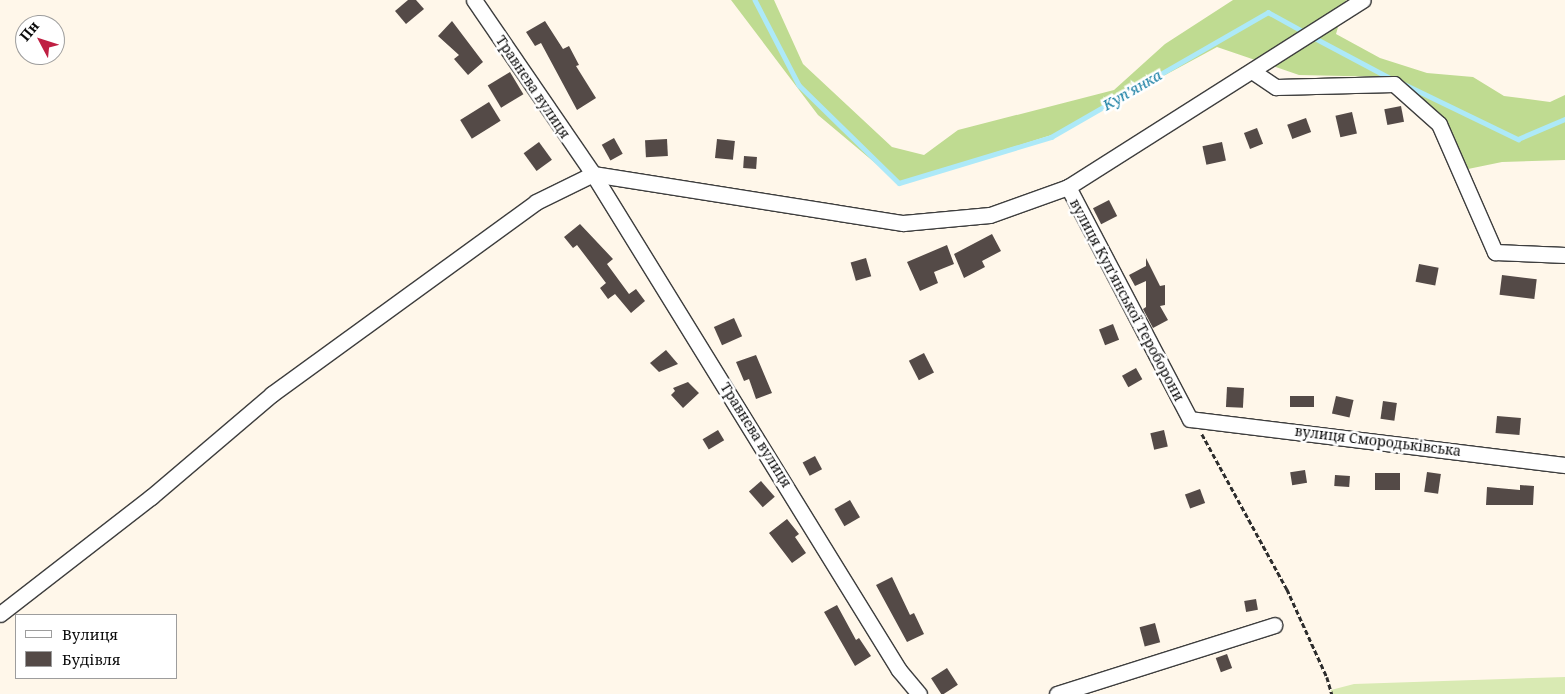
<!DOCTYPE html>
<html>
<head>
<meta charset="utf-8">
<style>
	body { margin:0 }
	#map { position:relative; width:1565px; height:694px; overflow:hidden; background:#fff7ea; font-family:"Noto Serif",serif }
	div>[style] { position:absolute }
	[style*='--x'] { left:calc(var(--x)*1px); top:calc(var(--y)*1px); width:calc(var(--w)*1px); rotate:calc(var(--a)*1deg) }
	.green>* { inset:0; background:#d9eab3 }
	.forest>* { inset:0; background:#bfdb91 }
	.stream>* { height:4.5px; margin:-2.25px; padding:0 2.25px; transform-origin:2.25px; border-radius:2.25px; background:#ade9f8 }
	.building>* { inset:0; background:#544a47; transform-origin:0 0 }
	.path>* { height:2.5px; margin-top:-1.25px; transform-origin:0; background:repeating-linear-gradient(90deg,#2d2d2d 0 5px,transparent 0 7.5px) }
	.roads { filter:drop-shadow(1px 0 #3e3e3e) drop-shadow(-1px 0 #3e3e3e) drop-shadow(0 1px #3e3e3e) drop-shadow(0 -1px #3e3e3e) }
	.minor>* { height:15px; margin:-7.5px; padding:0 7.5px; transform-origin:7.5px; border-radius:7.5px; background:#fff }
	span { translate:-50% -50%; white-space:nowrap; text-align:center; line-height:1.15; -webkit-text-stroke:5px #fff; paint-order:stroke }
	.street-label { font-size:14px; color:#0b0b0b }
	.water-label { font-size:15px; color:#117aa0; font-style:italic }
	.legend { position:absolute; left:15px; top:614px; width:162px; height:65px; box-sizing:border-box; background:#fff; border:1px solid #9d9d9d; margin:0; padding:6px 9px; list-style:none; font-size:15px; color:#0b0b0b }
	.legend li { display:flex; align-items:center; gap:10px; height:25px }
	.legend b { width:25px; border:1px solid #9d9d9d }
	.north { position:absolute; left:15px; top:15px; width:50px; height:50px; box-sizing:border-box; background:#fff; border:1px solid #9d9d9d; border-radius:50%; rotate:310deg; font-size:14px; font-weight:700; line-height:20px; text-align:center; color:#0b0b0b }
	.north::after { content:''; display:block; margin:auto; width:18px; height:22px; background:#bf1f42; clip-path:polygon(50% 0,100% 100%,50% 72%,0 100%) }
</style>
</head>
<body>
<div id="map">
	<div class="green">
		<i style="clip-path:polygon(1565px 677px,1565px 694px,1331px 694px,1331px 690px,1354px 684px)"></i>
	</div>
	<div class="forest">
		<i style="clip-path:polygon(731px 0,774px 0,803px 64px,892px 147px,924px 155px,958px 130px,1114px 90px,1165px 44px,1233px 0,1346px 0,1336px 34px,1380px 58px,1427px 73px,1473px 77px,1504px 96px,1550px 102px,1565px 95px,1565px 160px,1502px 162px,1468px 169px,1448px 123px,1390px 77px,1299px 75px,1217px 47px,1058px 133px,899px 183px,818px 115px)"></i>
	</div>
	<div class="stream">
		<i style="--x:755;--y:0;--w:96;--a:62.6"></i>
		<i style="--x:799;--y:85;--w:140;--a:44.4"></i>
		<i style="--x:899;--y:183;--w:159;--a:-16.8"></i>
		<i style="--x:1051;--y:137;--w:250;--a:-29.9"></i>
		<i style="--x:1268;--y:12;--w:43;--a:28.9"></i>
		<i style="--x:1313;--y:37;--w:89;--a:28"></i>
		<i style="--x:1404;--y:84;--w:127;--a:25.8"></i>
		<i style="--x:1518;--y:139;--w:51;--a:-23.1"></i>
	</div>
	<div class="building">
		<i style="clip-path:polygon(408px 0,416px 0,424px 9px,406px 24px,395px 11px)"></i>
		<i style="clip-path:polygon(452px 21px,483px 62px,468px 75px,454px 59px,459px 55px,438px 36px)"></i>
		<i style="clip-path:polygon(545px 21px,563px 49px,569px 46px,579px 65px,576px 66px,596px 98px,577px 110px,541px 43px,535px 46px,526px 32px)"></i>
		<i style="left:510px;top:72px;width:26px;height:26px;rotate:59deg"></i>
		<i style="left:489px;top:102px;width:22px;height:34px;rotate:58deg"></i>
		<i style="left:1401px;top:106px;width:16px;height:17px;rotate:79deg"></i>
		<i style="left:1352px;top:112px;width:22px;height:17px;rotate:77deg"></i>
		<i style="left:1306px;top:118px;width:15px;height:20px;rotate:70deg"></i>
		<i style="left:1257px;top:128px;width:17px;height:14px;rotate:69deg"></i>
		<i style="left:614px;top:138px;width:18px;height:14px;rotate:61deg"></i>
		<i style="left:667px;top:139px;width:17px;height:22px;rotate:87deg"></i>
		<i style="left:717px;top:139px;width:18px;height:19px;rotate:6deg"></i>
		<i style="left:539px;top:142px;width:22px;height:19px;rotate:54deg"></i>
		<i style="left:1222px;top:142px;width:19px;height:20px;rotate:78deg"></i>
		<i style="left:744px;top:156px;width:13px;height:12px;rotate:4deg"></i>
		<i style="left:1109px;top:200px;width:18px;height:18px;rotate:63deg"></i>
		<i style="clip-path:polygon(580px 224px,613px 259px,607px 264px,629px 294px,636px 289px,645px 301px,631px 313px,615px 294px,608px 299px,600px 288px,606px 283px,577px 245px,573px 248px,564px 237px)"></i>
		<i style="clip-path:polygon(992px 234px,1001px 251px,982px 261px,985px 267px,964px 278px,954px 254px)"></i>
		<i style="clip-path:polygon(947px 245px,954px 264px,934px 272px,938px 283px,920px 291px,907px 262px)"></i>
		<i style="left:866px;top:258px;width:19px;height:16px;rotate:74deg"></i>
		<i style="clip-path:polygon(1146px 258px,1160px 286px,1165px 285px,1165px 305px,1160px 306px,1168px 320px,1153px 328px,1143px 309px,1146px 307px,1146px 281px,1135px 286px,1129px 275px,1146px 266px)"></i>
		<i style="left:1419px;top:264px;width:20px;height:18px;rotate:11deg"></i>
		<i style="left:1502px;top:275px;width:35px;height:20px;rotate:7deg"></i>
		<i style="left:734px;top:318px;width:20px;height:22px;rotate:66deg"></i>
		<i style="left:1113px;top:324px;width:17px;height:15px;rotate:69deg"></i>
		<i style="clip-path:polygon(666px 350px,678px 364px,659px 372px,650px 363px)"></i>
		<i style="left:924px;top:353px;width:22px;height:17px;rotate:63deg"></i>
		<i style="clip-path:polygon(756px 355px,772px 393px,756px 399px,749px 379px,744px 381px,736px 362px)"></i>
		<i style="left:1136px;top:368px;width:13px;height:16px;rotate:61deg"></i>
		<i style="clip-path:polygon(688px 382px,699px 393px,683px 408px,671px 395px,675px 391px,673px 388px)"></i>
		<i style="left:1227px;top:387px;width:17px;height:20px;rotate:3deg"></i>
		<i style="left:1290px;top:396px;width:24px;height:11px"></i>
		<i style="left:1336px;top:396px;width:18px;height:18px;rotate:13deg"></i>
		<i style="left:1383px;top:401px;width:14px;height:18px;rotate:8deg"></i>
		<i style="left:1497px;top:416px;width:24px;height:17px;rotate:5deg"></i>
		<i style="left:718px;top:430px;width:12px;height:18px;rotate:59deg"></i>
		<i style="left:1164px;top:430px;width:17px;height:14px;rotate:77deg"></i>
		<i style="left:815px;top:456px;width:15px;height:14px;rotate:62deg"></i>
		<i style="left:1305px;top:470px;width:13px;height:15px;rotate:81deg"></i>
		<i style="left:1427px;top:472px;width:14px;height:20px;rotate:8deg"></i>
		<i style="left:1375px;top:473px;width:25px;height:17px"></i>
		<i style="left:1335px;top:475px;width:15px;height:11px;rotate:4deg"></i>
		<i style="left:761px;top:481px;width:21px;height:16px;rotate:49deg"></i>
		<i style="clip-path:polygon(1520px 485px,1534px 486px,1533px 505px,1486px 505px,1487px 487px,1520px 490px)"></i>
		<i style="left:1200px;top:489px;width:15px;height:16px;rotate:70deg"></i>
		<i style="left:850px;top:500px;width:20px;height:18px;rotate:60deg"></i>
		<i style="clip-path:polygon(787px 519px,799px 534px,795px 537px,806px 553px,792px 563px,769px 533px)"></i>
		<i style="clip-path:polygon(892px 577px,910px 615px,914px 613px,924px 634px,907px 642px,876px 585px)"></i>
		<i style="left:1256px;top:599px;width:11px;height:12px;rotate:80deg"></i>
		<i style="clip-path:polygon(837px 605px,856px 640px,859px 638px,871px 656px,855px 666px,824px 612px)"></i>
		<i style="left:1155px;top:623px;width:20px;height:16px;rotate:75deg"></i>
		<i style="left:1227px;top:654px;width:15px;height:12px;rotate:70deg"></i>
		<i style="left:947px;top:668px;width:20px;height:19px;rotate:57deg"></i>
	</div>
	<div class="path">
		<i style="--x:1202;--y:434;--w:177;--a:61.3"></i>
		<i style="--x:1287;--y:589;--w:97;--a:65.6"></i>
		<i style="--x:1327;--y:677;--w:18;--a:74"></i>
	</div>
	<div class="roads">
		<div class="minor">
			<i style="--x:474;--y:0;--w:211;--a:55.6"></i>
			<i style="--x:593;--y:174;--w:583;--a:58.33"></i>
			<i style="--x:899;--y:670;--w:31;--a:50"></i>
			<i style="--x:1252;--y:71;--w:29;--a:34"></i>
			<i style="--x:1276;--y:87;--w:118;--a:-1.5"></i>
			<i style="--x:1394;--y:84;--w:60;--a:41.6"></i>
			<i style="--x:1439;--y:124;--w:140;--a:66.4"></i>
			<i style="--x:1495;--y:252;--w:70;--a:2.5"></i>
			<i style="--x:593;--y:174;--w:314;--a:9"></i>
			<i style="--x:903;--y:223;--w:87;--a:-5.3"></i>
			<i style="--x:990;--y:215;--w:83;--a:-19.7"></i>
			<i style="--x:1068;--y:187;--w:349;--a:-32.4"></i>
			<i style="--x:1068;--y:187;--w:262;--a:62.3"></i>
			<i style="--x:1190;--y:419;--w:378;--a:7"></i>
			<i style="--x:0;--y:614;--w:191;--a:-37.8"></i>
			<i style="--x:151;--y:497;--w:159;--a:-40.4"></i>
			<i style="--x:272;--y:394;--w:326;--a:-36"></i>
			<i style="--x:536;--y:202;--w:64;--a:-26.2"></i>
			<i style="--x:1057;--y:694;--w:228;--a:-17.6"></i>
		</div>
	</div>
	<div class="street-label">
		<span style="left:533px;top:87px;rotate:56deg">Травнева вулиця</span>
		<span style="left:1127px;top:300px;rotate:62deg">вулиця Куп'янської Тероборони</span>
		<span style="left:756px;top:435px;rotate:58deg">Травнева вулиця</span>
		<span style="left:1378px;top:441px;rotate:7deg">вулиця Смородьківська</span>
	</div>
	<div class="water-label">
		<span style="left:1132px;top:90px;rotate:-30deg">Куп'янка</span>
	</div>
	<ul class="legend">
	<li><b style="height:6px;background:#fff"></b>Вулиця</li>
	<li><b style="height:14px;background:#544a47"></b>Будівля</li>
	</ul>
	<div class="north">Пн</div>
</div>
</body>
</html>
